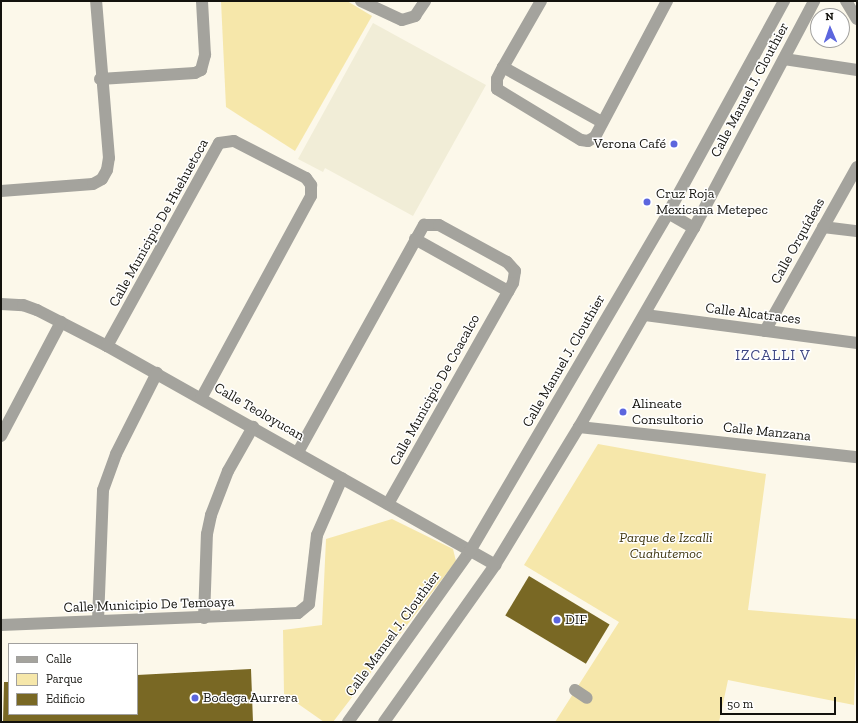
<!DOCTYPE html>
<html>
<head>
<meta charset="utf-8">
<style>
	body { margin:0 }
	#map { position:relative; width:858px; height:723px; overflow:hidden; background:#fcf8ea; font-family:"Zilla Slab",serif }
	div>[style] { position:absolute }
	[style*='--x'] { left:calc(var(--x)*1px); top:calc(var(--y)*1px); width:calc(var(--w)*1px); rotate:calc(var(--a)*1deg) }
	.built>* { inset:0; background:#f1edd7 }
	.green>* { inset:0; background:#f6e7aa }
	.building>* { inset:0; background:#796824; transform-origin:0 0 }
	.minor>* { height:12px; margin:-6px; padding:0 6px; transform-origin:6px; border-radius:6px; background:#a4a39d }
	.dots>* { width:11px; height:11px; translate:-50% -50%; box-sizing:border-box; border:2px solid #fff; border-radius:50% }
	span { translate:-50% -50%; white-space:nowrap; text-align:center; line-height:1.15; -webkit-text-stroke:3px #fff; paint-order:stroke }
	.street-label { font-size:14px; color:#13120d }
	.poi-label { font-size:14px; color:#13120d }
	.right { translate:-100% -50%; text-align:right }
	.left { translate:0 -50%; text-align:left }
	.park-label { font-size:14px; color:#3f360f; font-style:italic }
	.neighbourhood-label { font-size:15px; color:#3e4682; letter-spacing:1px }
	.frame { position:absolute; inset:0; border:2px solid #13120d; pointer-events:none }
	.legend { position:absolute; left:8px; top:643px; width:130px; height:72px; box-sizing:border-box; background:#fff; border:1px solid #a1a09e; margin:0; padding:5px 7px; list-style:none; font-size:12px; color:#13120d }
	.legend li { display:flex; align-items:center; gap:8px; height:20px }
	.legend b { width:20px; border:1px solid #a1a09e }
	.north { position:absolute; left:810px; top:8px; width:40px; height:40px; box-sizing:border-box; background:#fff; border:1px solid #a1a09e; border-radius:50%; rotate:358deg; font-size:11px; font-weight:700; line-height:16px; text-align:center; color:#13120d }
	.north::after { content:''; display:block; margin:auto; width:14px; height:18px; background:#5c66de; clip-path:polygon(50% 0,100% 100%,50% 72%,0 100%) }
	.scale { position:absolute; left:720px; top:697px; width:116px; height:18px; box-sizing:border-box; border:2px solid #13120d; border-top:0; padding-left:5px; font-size:12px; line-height:14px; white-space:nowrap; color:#13120d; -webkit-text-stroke:3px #fff; paint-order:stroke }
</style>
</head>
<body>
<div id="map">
	<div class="built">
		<i style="clip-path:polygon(373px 23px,486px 85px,413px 216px,325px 168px,323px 172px,298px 159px)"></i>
	</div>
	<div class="green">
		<i style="clip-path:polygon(221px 1px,347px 1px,372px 16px,295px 151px,226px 107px)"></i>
		<i style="clip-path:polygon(598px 444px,766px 474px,748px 610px,857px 619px,854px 705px,728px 680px,719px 722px,555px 722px,619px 622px,524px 565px)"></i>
		<i style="clip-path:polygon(392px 519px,453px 549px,456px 561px,333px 722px,324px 722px,284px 694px,283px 630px,322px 625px,326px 539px)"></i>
	</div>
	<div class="building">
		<i style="left:529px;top:576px;width:94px;height:46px;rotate:31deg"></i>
		<i style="clip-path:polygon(251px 669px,253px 722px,3px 722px,4px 682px,9px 682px,9px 714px,137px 714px,137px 675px)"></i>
	</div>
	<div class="minor">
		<i style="--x:361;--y:1;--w:45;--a:24.9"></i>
		<i style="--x:402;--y:20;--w:14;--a:-17"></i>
		<i style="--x:415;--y:16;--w:18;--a:-56"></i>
		<i style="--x:541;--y:1;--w:76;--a:119.9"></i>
		<i style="--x:503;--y:67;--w:13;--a:117"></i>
		<i style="--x:497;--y:79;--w:10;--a:90"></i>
		<i style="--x:497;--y:89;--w:98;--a:31.3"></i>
		<i style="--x:581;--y:140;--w:7;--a:8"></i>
		<i style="--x:588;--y:141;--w:8;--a:-30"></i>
		<i style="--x:595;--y:137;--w:154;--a:-62.1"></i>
		<i style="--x:846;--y:1;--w:21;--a:59"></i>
		<i style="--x:784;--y:59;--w:74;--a:8.6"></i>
		<i style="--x:503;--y:67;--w:113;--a:29.1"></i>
		<i style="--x:100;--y:79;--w:95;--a:-3.6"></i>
		<i style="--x:195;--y:73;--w:7;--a:-27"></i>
		<i style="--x:201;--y:70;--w:16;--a:-75"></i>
		<i style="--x:205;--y:55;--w:54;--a:-93.2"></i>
		<i style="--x:1;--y:191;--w:92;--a:-4.4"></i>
		<i style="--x:93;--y:184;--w:10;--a:-29"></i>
		<i style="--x:102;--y:179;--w:10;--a:-61"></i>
		<i style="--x:107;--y:170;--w:12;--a:-81"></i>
		<i style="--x:109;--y:158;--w:158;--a:-94.7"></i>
		<i style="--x:668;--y:213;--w:30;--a:30"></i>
		<i style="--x:823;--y:227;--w:34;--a:7"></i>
		<i style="--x:415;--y:239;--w:107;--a:29.2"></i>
		<i style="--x:1;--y:304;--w:22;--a:3"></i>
		<i style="--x:23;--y:305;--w:15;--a:20"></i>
		<i style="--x:37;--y:310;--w:79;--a:27.2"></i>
		<i style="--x:107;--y:346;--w:446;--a:29.4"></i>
		<i style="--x:645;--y:315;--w:214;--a:7.5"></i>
		<i style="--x:765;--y:331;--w:188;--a:-60.7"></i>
		<i style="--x:107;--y:346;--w:232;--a:-61.1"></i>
		<i style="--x:219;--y:143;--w:15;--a:-8"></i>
		<i style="--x:234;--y:141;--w:81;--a:27.2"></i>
		<i style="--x:306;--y:178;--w:9;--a:54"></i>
		<i style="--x:311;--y:185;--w:11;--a:90"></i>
		<i style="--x:311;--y:196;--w:229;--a:118.5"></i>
		<i style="--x:579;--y:427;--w:280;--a:6.2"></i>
		<i style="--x:1;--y:436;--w:129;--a:-62.2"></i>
		<i style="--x:298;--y:452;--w:260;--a:-61"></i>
		<i style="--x:424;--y:225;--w:15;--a:0"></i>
		<i style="--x:439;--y:225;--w:77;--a:28.6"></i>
		<i style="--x:507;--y:262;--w:12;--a:48"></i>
		<i style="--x:515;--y:271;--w:12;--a:99"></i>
		<i style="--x:513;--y:283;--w:254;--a:119.5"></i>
		<i style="--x:204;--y:618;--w:84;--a:-88"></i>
		<i style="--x:207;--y:534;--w:19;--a:-78"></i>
		<i style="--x:211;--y:515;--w:47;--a:-68.9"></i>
		<i style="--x:228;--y:471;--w:51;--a:-60.4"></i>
		<i style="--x:98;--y:621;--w:131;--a:-87.8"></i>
		<i style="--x:103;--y:490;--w:38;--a:-70"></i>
		<i style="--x:116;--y:454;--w:91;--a:-63.2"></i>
		<i style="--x:1;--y:625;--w:297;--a:-2.3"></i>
		<i style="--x:298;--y:613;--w:14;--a:-39"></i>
		<i style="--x:309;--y:604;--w:69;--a:-83.4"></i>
		<i style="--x:317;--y:535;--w:62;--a:-66.3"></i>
		<i style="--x:575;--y:690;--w:14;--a:34"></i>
		<i style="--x:348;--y:722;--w:210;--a:-54.5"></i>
		<i style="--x:470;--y:551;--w:392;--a:-59.6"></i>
		<i style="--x:668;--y:213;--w:242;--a:-61.3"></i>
		<i style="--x:384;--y:722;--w:192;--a:-54.7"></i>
		<i style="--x:495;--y:565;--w:162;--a:-58.7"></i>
		<i style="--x:579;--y:427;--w:230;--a:-60"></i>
		<i style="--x:694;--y:228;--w:257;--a:-62.1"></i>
	</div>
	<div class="dots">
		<i style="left:674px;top:144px;background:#5c66de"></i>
		<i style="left:647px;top:202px;background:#5c66de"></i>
		<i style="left:623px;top:412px;background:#5c66de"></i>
		<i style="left:557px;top:620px;background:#5c66de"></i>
		<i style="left:195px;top:698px;background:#5c66de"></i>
	</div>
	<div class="street-label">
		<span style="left:750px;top:90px;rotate:-62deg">Calle Manuel J. Clouthier</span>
		<span style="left:159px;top:223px;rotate:-61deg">Calle Municipio De Huehuetoca</span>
		<span style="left:798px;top:241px;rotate:-61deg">Calle Orquídeas</span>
		<span style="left:753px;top:314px;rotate:7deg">Calle Alcatraces</span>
		<span style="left:564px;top:361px;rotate:-60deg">Calle Manuel J. Clouthier</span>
		<span style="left:435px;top:390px;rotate:-61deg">Calle Municipio De Coacalco</span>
		<span style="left:259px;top:412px;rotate:30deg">Calle Teoloyucan</span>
		<span style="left:767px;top:432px;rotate:6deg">Calle Manzana</span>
		<span style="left:149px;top:605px;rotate:-2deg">Calle Municipio De Temoaya</span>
		<span style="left:393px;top:634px;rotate:-54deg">Calle Manuel J. Clouthier</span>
	</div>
	<div class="poi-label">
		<span class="right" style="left:666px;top:144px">Verona Café</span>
		<span class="left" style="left:656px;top:202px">Cruz Roja<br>Mexicana Metepec</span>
		<span class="left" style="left:632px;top:412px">Alineate<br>Consultorio</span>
		<span class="left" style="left:565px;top:620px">DIF</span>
		<span class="left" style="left:203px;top:698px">Bodega Aurrera</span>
	</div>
	<div class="park-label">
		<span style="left:666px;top:546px">Parque de Izcalli<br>Cuahutemoc</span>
	</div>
	<div class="neighbourhood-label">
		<span style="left:773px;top:356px">IZCALLI V</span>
	</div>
	<div class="frame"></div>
	<ul class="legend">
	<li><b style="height:5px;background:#a4a39d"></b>Calle</li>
	<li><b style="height:11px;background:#f6e7aa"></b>Parque</li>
	<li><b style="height:11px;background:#796824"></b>Edificio</li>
	</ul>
	<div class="north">N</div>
	<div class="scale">50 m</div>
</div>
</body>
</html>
